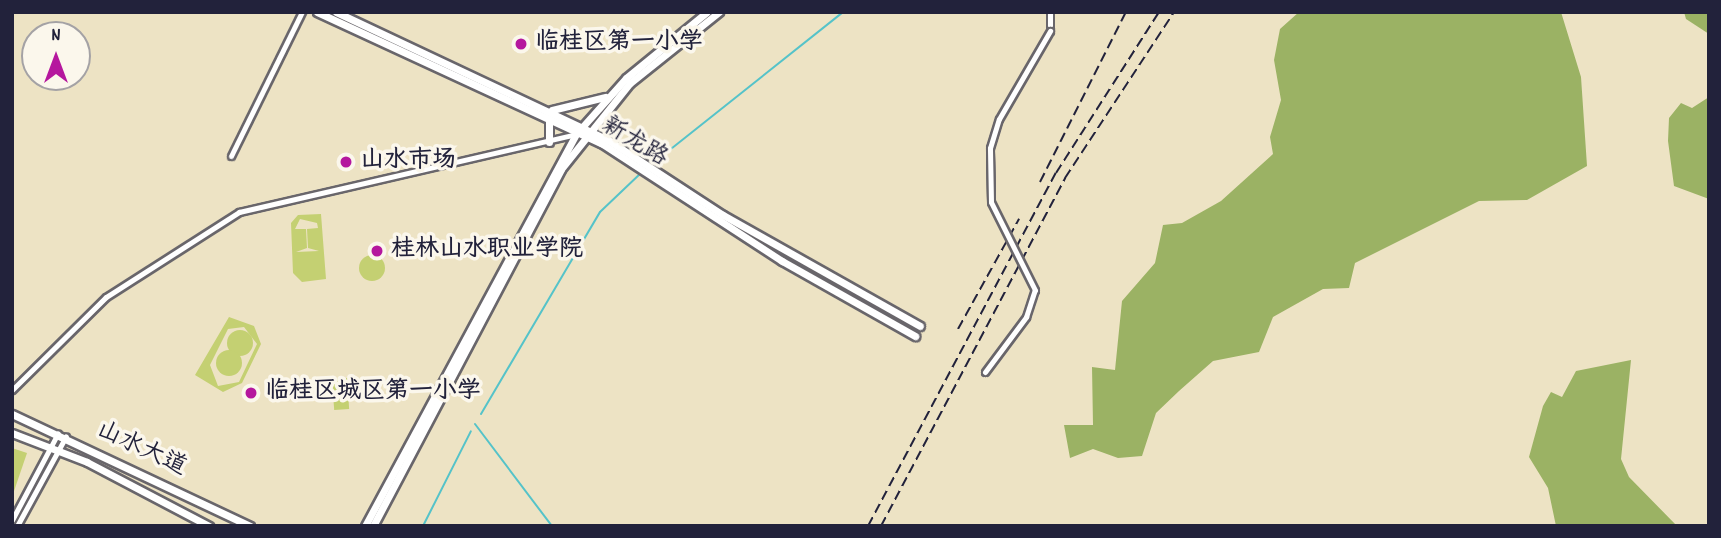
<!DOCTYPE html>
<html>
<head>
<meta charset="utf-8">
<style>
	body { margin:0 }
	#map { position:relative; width:1721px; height:538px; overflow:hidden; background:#ede3c4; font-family:Dekko,"LXGW WenKai TC",sans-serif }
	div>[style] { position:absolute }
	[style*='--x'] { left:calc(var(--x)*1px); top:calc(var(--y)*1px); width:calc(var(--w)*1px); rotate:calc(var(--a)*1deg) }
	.green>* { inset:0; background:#c4d072; transform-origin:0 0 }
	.round { border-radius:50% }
	.forest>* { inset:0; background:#9bb264 }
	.stream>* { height:2px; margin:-1px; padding:0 1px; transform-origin:1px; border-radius:1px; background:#55c3c9 }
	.roads { filter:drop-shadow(2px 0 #69666b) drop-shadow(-2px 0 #69666b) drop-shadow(0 2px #69666b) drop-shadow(0 -2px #69666b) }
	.minor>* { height:5px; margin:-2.5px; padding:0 2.5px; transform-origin:2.5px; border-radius:2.5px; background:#fff }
	.major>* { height:7px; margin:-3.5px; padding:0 3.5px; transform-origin:3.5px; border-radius:3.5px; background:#fff }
	.rail>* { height:2px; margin-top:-1px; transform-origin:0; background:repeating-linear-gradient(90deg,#22223b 0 10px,transparent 0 15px) }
	.bridges { filter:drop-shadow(2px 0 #69666b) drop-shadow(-2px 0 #69666b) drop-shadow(0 2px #69666b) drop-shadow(0 -2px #69666b) }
	.minor-bridge>* { height:5px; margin:-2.5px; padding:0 2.5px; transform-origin:2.5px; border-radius:2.5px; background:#fff }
	.dots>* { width:19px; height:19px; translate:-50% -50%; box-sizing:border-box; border:4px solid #fbf7ec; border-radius:50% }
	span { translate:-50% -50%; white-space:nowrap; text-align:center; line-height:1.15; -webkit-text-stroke:7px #fbf7ec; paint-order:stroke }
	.poi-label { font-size:24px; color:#22223b; font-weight:700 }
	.left { translate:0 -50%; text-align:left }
	.street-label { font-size:24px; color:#22223b }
	.frame { position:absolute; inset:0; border:14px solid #22223b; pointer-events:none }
	.north { position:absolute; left:21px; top:21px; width:70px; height:70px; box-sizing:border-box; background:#fbf7ec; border:2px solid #a4a2a5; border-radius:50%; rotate:0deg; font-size:19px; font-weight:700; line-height:28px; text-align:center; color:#22223b }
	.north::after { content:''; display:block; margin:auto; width:24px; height:32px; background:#b5179e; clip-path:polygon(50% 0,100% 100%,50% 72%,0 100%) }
</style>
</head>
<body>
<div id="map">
	<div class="green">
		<i style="clip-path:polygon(evenodd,321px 214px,326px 279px,302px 282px,293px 273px,291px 223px,298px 215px,321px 214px,300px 219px,317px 223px,318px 228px,307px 229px,308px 248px,319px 251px,296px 252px,307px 248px,306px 229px,295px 229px,300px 219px)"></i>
		<i class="round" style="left:359px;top:255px;width:26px;height:26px"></i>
		<i style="clip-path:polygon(evenodd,229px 317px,254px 326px,261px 344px,242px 383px,223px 392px,195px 375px,229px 317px,244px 327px,257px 344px,239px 382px,218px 386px,210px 365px,228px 329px,244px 327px)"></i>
		<i class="round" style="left:227px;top:330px;width:26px;height:26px"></i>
		<i class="round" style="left:216px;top:350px;width:26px;height:26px"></i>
		<i style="left:347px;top:378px;width:31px;height:15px;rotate:86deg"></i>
		<i style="clip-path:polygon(12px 448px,27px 453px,12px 497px)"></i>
	</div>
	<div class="forest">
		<i style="clip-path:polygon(1299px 12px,1561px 12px,1581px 77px,1587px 166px,1527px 200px,1479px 201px,1355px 263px,1349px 288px,1323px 289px,1273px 317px,1259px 352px,1213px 361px,1179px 391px,1156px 413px,1142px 456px,1118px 458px,1093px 449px,1070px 458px,1064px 425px,1093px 425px,1092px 367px,1115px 370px,1122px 301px,1155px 263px,1163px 225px,1182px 223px,1221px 201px,1273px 154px,1270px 137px,1281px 100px,1274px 60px,1280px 29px)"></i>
		<i style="clip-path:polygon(1684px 12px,1709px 12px,1709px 34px,1686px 19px)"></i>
		<i style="clip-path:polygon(1709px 97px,1709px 199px,1674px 186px,1668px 141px,1669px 118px,1681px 103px,1692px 108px)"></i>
		<i style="clip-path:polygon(1631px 360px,1621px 459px,1629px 477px,1677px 526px,1556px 526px,1548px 488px,1529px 457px,1543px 406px,1551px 392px,1562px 397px,1576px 371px)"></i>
	</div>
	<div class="stream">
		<i style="--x:652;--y:164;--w:244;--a:-38.5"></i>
		<i style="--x:481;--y:414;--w:234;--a:-59.5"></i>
		<i style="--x:600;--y:212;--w:58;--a:-43.6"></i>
		<i style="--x:475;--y:424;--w:128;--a:53"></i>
		<i style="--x:423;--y:526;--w:106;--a:-63.2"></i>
	</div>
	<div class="roads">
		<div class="minor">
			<i style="--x:1050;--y:31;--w:19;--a:-90"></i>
			<i style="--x:231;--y:156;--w:161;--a:-63.8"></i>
			<i style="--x:12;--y:390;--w:132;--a:-44.7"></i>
			<i style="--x:106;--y:297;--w:158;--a:-32.6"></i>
			<i style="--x:239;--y:212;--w:346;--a:-13"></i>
			<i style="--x:12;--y:520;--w:98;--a:-62.1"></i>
			<i style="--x:17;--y:526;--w:102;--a:-61.4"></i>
		</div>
		<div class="major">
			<i style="--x:317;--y:12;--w:313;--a:24.8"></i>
			<i style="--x:601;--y:143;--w:216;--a:33.1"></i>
			<i style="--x:782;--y:261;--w:153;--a:29.4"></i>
			<i style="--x:336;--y:12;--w:301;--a:25.2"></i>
			<i style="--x:608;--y:140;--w:137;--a:33.1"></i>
			<i style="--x:723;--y:215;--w:226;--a:29.4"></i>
			<i style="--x:552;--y:110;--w:55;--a:-13.8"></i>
			<i style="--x:549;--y:142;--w:21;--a:-90"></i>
			<i style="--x:12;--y:414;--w:263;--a:25.2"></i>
			<i style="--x:12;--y:433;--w:80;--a:21.1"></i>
			<i style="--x:87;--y:462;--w:138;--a:27.7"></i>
			<i style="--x:365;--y:526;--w:445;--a:-61.7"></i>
			<i style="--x:576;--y:134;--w:75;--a:-48.2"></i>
			<i style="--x:626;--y:78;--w:104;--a:-39.2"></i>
			<i style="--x:373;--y:526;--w:403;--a:-62.2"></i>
			<i style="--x:561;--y:169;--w:110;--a:-51.3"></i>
			<i style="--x:630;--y:83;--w:114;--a:-38.6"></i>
		</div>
	</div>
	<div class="rail">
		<i style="--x:1040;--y:182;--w:191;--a:-63.2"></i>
		<i style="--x:958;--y:329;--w:126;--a:-61"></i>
		<i style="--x:868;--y:526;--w:400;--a:-62"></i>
		<i style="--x:1056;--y:173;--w:191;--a:-57.4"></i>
		<i style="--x:881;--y:526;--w:394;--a:-62.1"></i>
		<i style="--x:1065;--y:178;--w:199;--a:-56.7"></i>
	</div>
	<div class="bridges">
		<div class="minor-bridge">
			<i style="--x:985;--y:372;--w:69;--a:-53.3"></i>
			<i style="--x:1026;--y:317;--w:28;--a:-72"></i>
			<i style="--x:1035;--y:290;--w:98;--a:-116.6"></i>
			<i style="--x:991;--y:202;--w:54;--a:-91.1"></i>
			<i style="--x:990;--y:148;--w:30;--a:-73"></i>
			<i style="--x:999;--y:119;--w:102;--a:-59.9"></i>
		</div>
	</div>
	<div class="dots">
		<i style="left:521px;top:44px;background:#b5179e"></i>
		<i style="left:346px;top:162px;background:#b5179e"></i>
		<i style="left:377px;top:251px;background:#b5179e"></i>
		<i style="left:251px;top:393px;background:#b5179e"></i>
	</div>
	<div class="poi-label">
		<span class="left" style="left:535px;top:44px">临桂区第一小学</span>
		<span class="left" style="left:360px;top:162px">山水市场</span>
		<span class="left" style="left:391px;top:251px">桂林山水职业学院</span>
		<span class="left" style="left:265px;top:393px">临桂区城区第一小学</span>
	</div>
	<div class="street-label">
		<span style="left:634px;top:143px;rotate:31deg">新龙路</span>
		<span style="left:141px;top:450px;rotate:25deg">山水大道</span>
	</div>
	<div class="frame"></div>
	<div class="north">N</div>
</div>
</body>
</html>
